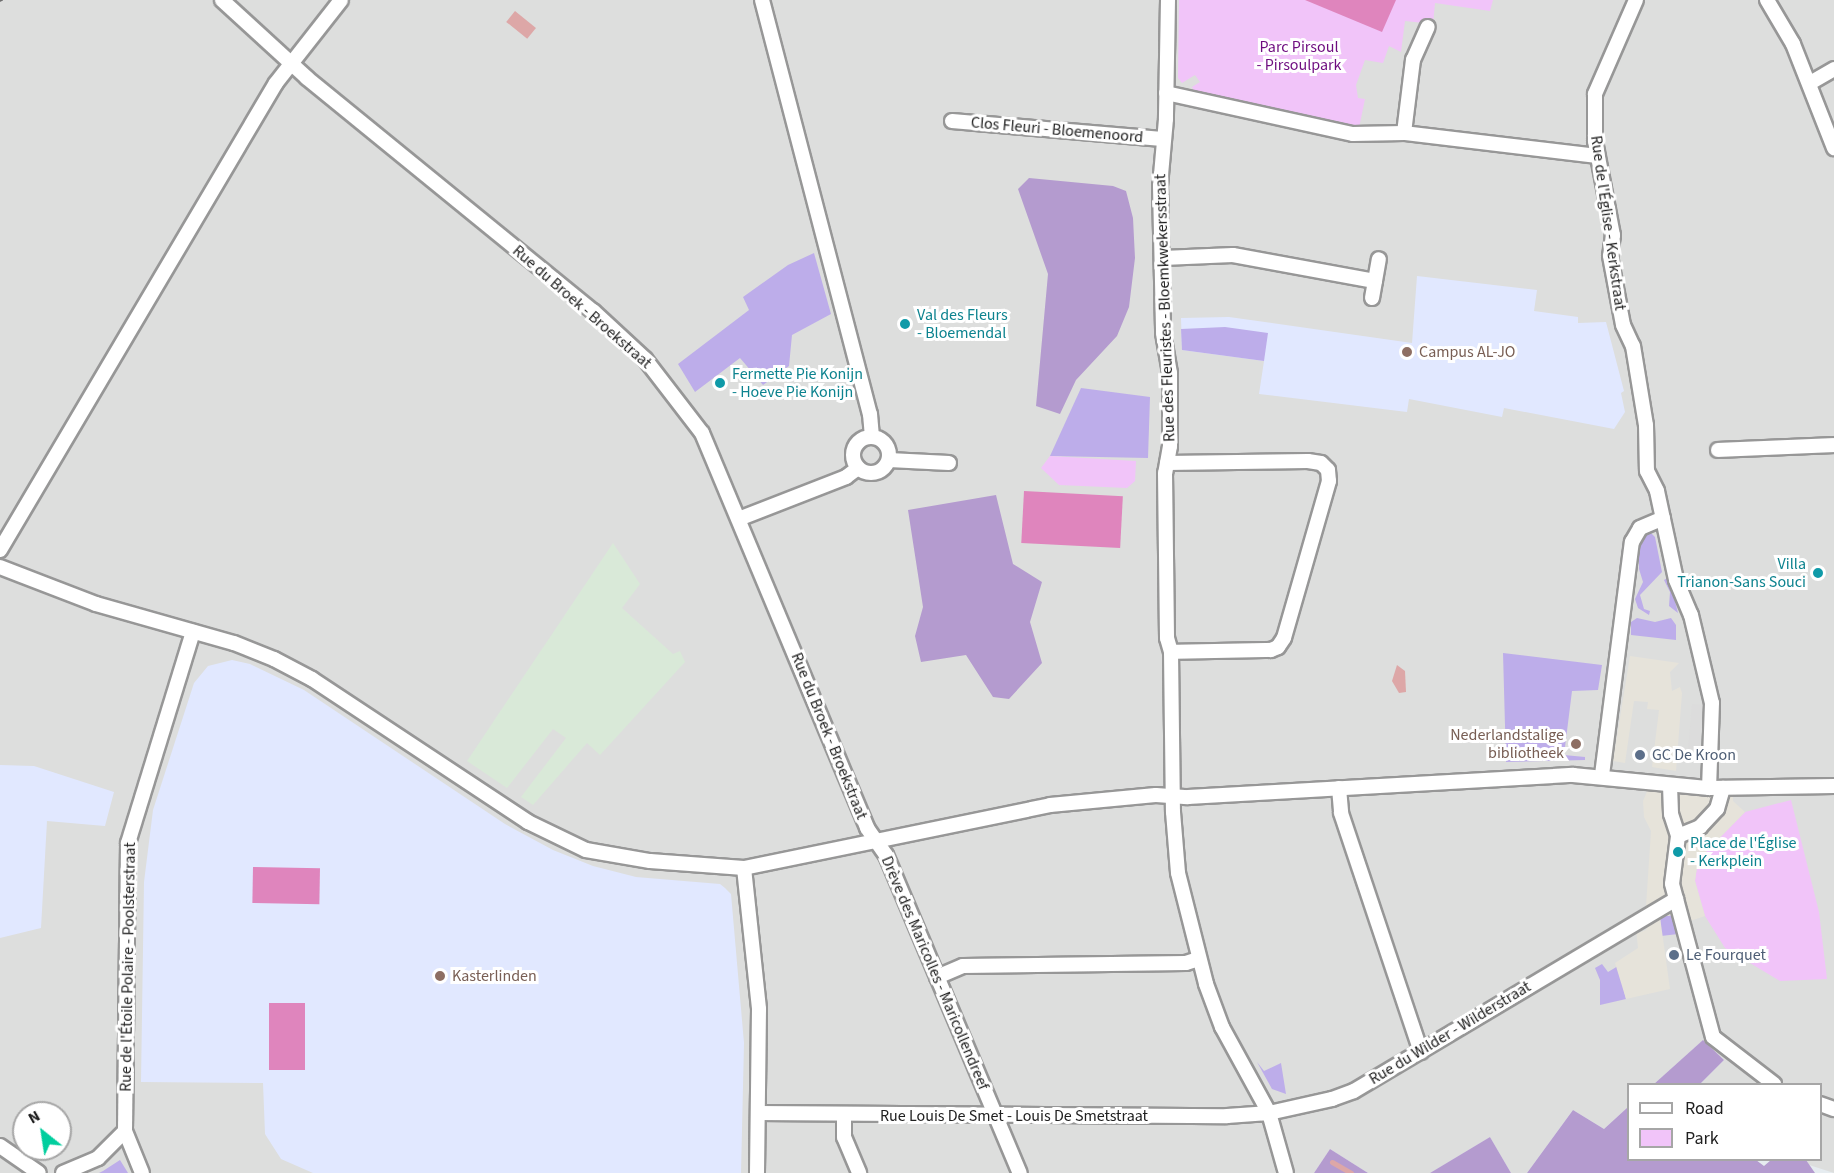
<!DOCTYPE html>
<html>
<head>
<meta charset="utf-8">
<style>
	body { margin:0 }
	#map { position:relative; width:1834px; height:1173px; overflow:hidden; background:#e6ecf0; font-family:"Source Sans 3",sans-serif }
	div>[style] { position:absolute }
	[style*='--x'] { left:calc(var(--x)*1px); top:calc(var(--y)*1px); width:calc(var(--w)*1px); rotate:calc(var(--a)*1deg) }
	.residential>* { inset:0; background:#dddedd }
	.industrial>* { inset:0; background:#d9e9d8 }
	.education>* { inset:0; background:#e1e8ff }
	.grass>* { inset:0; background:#bdadea }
	.forest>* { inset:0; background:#b49bcf }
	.park>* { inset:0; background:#f1c4f9 }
	.pitch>* { inset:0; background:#df85bd; transform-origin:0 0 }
	.parking>* { inset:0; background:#dcdcdc; transform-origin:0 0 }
	.plaza>* { inset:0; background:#e6e3da }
	.water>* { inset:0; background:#dda7a7; transform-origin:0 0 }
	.stream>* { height:5px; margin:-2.5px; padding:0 2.5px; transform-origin:2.5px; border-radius:2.5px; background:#dda7a7 }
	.roads { filter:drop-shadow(2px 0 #979797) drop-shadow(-2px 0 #979797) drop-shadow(0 2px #979797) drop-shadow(0 -2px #979797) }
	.minor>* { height:14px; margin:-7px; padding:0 7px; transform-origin:7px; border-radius:7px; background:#fff }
	.minor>.ring { margin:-7px; padding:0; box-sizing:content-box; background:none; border:14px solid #fff; border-radius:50% }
	.tram>* { height:1.5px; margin:-0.75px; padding:0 0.75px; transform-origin:0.75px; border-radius:0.75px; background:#6e6e6e }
	.dots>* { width:16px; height:16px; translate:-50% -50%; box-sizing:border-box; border:3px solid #fff; border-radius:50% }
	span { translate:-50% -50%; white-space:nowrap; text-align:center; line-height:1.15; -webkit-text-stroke:6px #fff; paint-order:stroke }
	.park-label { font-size:16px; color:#6e0c7f }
	.street-label { font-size:16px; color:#202020 }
	.culture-label { font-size:16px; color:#0d838f }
	.left { translate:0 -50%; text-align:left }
	.right { translate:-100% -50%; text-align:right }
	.education-label { font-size:16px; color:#785e54 }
	.service-label { font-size:16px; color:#4e5e75 }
	.legend { position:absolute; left:1627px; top:1083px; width:195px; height:78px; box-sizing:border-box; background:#fff; border:2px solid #a6a6a6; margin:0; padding:8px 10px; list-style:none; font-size:18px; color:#202020 }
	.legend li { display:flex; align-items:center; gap:12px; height:30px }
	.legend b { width:30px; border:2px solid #a6a6a6 }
	.north { position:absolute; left:12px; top:1101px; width:60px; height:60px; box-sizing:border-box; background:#fff; border:2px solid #a6a6a6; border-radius:50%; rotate:330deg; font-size:16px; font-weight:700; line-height:24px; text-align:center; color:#202020 }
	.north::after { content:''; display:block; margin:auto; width:21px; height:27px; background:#01ce9e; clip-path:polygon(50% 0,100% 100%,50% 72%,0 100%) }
</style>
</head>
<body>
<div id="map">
	<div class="residential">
		<i style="clip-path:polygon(evenodd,0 0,1834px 0,1834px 1173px,1806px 1164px,1806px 1160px,1820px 1160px,1820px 1084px,1700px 1084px,1724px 1060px,1702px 1041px,1654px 1084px,1628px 1084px,1628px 1107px,1604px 1129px,1573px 1110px,1527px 1173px,1511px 1173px,1490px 1137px,1430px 1173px,1368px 1173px,1330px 1149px,1314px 1173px,0 1173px,0 0,24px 1113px,60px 1113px,60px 1149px,24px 1149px,24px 1113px)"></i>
	</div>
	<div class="industrial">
		<i style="clip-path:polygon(613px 543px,640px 584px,622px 608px,673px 654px,680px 651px,685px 662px,600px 755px,587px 743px,533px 805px,521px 797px,566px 738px,553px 729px,507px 788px,467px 761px)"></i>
	</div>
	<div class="education">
		<i style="clip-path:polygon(1417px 276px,1537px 290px,1534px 311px,1578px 317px,1578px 323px,1606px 322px,1624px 391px,1621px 393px,1625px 412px,1614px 429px,1504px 408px,1502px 417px,1409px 399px,1407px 412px,1259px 394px,1264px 361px,1182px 350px,1181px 318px,1229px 317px,1412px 343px)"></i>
		<i style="clip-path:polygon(232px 660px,250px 664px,304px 690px,505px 824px,553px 850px,593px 866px,636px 877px,720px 884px,725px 888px,731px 894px,744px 1043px,741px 1173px,313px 1173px,281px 1159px,265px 1134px,263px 1083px,141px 1082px,144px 882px,153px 810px,194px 683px,208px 666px)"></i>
		<i style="clip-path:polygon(0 765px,34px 766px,114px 792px,105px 826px,47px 821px,41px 928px,0 938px)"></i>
	</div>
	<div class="grass">
		<i style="clip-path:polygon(814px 253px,831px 314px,792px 335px,789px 366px,763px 385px,740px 358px,695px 392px,678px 364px,749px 310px,743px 297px,788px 265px)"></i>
		<i style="clip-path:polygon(1225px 327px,1268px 333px,1264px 361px,1182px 350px,1181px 329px)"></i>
		<i style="clip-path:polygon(1081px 388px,1150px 397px,1148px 458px,1050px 456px)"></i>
		<i style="clip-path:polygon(1649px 531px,1655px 537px,1662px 572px,1640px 595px,1644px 609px,1650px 611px,1649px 615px,1638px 608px,1635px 599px,1643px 582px,1639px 569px,1639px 540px)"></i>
		<i style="clip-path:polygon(1669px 577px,1678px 613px,1669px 606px,1670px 592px,1664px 580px)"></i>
		<i style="clip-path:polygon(1637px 618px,1655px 622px,1671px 618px,1676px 625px,1676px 640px,1631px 635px,1631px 622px)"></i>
		<i style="clip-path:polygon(1503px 653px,1602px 665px,1598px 690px,1572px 691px,1564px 755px,1585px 757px,1585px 760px,1506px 762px)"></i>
		<i style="clip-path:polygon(1673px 915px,1678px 934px,1661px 936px,1660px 917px)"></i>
		<i style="clip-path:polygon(1602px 964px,1608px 972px,1618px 966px,1626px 999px,1600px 1005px,1600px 980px,1595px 968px)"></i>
		<i style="clip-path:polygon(1257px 1062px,1264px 1071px,1281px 1063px,1286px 1094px,1272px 1089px)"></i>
		<i style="clip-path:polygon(120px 1160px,128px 1173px,99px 1173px,103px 1171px)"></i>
	</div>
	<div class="forest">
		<i style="clip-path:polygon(1029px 178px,1113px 186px,1126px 191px,1133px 218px,1135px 258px,1129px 307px,1117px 336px,1076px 380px,1060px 414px,1036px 406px,1048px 274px,1018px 189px)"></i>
		<i style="clip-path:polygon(996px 495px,1013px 564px,1042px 582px,1030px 622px,1042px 663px,1009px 699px,993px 697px,966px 655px,921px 662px,915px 636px,923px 607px,908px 510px)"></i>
		<i style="clip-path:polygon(1703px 1040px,1724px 1060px,1700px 1084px,1654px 1084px)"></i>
		<i style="clip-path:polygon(1628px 1107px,1628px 1160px,1756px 1160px,1764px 1166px,1771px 1160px,1806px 1160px,1815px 1173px,1527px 1173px,1573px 1110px,1604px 1129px)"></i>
		<i style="clip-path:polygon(1490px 1137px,1511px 1173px,1430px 1173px)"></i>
		<i style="clip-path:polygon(1330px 1149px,1368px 1173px,1314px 1173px)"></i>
	</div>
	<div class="park">
		<i style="clip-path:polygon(1179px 0,1493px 0,1490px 11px,1435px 3px,1433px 24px,1405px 21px,1401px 52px,1389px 46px,1383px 63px,1365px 60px,1356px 85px,1358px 98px,1365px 99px,1359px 128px,1194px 91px,1192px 87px,1200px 82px,1195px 75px,1182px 83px,1178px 78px)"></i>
		<i style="clip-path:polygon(1050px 456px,1136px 461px,1135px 481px,1127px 488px,1059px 485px,1041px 468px)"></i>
		<i style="clip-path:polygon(1791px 800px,1819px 912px,1827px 979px,1780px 981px,1725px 948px,1705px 916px,1695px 881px,1698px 860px,1745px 812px)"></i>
	</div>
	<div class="pitch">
		<i style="clip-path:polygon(1305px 0,1396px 0,1382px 32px)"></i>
		<i style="left:1024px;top:491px;width:99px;height:52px;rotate:3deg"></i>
		<i style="left:253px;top:867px;width:67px;height:36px;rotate:1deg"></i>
		<i style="left:269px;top:1003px;width:36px;height:67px"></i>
	</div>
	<div class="parking">
		<i style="left:1692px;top:704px;width:12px;height:51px;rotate:5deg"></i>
	</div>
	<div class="plaza">
		<i style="clip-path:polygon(1630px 656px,1679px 663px,1670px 672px,1672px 691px,1680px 687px,1682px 693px,1676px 771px,1652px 767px,1659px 710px,1647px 709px,1648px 702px,1634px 701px,1625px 763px,1613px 761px)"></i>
		<i style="clip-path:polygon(1648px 789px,1696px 796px,1733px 794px,1733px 801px,1745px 812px,1698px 860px,1695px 881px,1705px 916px,1676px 926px,1673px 915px,1660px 917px,1670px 989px,1626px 999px,1615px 963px,1638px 948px,1636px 929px,1638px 933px,1646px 930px,1652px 919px,1646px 906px,1651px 831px,1644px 817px,1643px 801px)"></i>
	</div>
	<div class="water">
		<i style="left:515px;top:11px;width:27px;height:14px;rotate:39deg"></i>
		<i style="clip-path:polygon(1397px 665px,1405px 671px,1406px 692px,1399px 693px,1392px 681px)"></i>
	</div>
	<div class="stream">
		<i style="--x:1332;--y:1162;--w:22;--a:30"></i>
	</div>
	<div class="roads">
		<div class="minor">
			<i style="--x:222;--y:0;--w:115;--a:42.5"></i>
			<i style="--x:307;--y:78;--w:369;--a:39.2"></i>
			<i style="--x:593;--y:311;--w:71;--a:42.7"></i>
			<i style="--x:645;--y:359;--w:93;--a:52.4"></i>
			<i style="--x:702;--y:433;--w:428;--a:67.3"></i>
			<i style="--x:867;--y:828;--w:33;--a:55"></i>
			<i style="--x:886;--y:855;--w:345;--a:67.2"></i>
			<i style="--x:762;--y:0;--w:428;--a:75.4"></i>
			<i style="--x:870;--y:414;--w:22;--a:85"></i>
			<i style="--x:1168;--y:0;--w:119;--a:91"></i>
			<i style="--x:1166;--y:119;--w:67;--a:95.1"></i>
			<i style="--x:1160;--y:186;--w:147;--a:88.8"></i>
			<i style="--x:1163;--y:333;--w:41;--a:80.1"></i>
			<i style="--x:1170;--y:373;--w:73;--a:90"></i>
			<i style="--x:1170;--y:446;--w:27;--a:100"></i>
			<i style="--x:1165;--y:473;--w:165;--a:89.3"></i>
			<i style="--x:1167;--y:638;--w:15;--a:74"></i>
			<i style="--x:1171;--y:652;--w:160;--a:89.3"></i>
			<i style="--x:1173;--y:812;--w:61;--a:85.3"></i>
			<i style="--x:1178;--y:873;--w:114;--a:75.8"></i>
			<i style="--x:1206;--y:984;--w:46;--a:69.6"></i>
			<i style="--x:1222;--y:1027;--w:98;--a:61.3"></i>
			<i style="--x:1269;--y:1113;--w:62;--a:74.2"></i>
			<i style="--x:1636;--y:0;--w:103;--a:113.6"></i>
			<i style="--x:1595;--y:94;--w:47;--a:90"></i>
			<i style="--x:1595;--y:141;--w:96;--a:79.2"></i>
			<i style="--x:1613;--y:235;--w:21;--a:98"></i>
			<i style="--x:1610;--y:256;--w:70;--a:79.3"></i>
			<i style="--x:1623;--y:325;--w:23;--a:65"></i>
			<i style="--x:1633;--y:346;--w:80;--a:80.7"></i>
			<i style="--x:1646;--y:425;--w:46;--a:88.8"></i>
			<i style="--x:1647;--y:471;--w:22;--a:63"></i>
			<i style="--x:1657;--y:491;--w:91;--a:77.9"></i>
			<i style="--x:1676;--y:580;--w:38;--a:67"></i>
			<i style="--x:1691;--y:615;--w:90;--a:76.6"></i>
			<i style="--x:1712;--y:703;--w:85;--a:92"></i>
			<i style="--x:1767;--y:0;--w:51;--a:59.4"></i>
			<i style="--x:1793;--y:44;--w:112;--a:68.5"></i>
			<i style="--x:1810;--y:83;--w:28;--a:-30"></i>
			<i style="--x:1166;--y:93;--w:191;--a:12.4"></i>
			<i style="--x:1353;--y:134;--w:51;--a:-1.1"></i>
			<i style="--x:1404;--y:133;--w:194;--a:6.8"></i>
			<i style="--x:952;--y:121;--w:211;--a:4.9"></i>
			<i style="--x:1404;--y:133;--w:74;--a:-83"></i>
			<i style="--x:1413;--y:60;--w:36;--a:-66"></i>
			<i style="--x:1163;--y:258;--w:70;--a:-2.5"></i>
			<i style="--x:1233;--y:255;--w:144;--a:10.4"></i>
			<i style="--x:1375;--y:281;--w:22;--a:-80"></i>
			<i style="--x:1372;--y:298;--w:17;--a:-80"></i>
			<i class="ring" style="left:853px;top:437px;width:22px;height:22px"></i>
			<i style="--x:1718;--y:450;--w:116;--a:-2.5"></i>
			<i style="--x:889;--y:460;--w:60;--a:2.9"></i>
			<i style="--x:1167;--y:463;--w:141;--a:-0.8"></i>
			<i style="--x:1308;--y:461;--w:13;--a:9"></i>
			<i style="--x:1321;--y:463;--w:10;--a:45"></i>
			<i style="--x:1328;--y:470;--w:11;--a:85"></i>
			<i style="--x:1329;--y:481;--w:163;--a:106"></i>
			<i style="--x:1284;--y:638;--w:11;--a:124"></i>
			<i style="--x:1278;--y:647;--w:8;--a:157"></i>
			<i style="--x:1271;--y:650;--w:100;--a:178.9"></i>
			<i style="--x:741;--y:518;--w:113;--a:-21.3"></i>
			<i style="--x:846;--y:477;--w:15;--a:-37"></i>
			<i style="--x:0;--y:550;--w:542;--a:-59.42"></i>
			<i style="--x:276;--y:83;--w:105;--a:-51.9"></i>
			<i style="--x:0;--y:567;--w:103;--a:21.1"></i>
			<i style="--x:96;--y:604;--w:143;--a:15.8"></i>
			<i style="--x:234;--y:643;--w:43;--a:21.8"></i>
			<i style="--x:274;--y:659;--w:43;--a:27.8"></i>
			<i style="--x:312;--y:679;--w:259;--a:33.5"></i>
			<i style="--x:528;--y:822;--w:64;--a:25.8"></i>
			<i style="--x:586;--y:850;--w:65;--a:9.8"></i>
			<i style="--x:650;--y:861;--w:94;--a:4.3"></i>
			<i style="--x:744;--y:868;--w:312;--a:-11.6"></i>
			<i style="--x:1050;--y:805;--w:106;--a:-5.4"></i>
			<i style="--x:1156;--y:795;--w:32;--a:4"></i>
			<i style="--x:1188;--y:797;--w:386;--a:-3.3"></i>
			<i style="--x:1573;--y:775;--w:137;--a:5.5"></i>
			<i style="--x:1709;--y:788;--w:125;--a:-0.9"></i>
			<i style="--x:1602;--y:775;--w:235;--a:-82.7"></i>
			<i style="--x:1632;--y:542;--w:16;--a:-60"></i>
			<i style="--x:1640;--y:528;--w:25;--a:-23"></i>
			<i style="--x:1670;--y:785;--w:29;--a:88"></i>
			<i style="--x:1671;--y:814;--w:23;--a:72"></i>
			<i style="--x:1678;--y:836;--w:48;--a:97.1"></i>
			<i style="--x:1672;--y:884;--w:158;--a:75"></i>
			<i style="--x:1713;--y:1037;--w:77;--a:37.6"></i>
			<i style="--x:1339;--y:788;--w:25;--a:85"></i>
			<i style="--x:1341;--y:813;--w:252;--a:71.5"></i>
			<i style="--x:1678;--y:836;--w:24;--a:-22"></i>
			<i style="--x:1700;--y:827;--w:25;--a:-47"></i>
			<i style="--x:1717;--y:809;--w:22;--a:-74"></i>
			<i style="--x:744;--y:868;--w:142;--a:83.9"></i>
			<i style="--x:759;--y:1009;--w:164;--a:90.7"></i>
			<i style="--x:937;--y:977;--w:28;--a:-23"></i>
			<i style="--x:963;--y:966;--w:223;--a:-0.8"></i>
			<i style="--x:1186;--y:963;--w:13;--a:-18"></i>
			<i style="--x:1820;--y:1104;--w:15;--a:20"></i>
			<i style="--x:758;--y:1113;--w:469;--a:0.4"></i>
			<i style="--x:1227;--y:1116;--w:42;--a:-4.1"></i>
			<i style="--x:1269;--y:1113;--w:65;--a:-12.5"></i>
			<i style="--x:1332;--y:1099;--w:23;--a:-20"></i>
			<i style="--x:1354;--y:1091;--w:375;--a:-30.8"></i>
			<i style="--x:844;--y:1115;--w:22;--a:90"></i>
			<i style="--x:844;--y:1137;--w:39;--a:67"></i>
			<i style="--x:125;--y:1131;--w:45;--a:68"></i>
			<i style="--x:0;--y:1146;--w:47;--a:34.7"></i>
			<i style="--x:63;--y:1173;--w:38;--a:-23"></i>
			<i style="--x:98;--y:1158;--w:38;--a:-45"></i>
			<i style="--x:125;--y:1131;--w:288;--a:-89.4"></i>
			<i style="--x:128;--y:843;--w:221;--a:-72.9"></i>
		</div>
	</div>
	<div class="tram">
		<i style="--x:0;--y:1;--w:2;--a:-27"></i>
	</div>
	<div class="dots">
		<i style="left:905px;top:324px;background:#0f9aa8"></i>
		<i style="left:1407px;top:352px;background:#8d6e63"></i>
		<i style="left:720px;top:383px;background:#0f9aa8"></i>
		<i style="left:1818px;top:573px;background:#0f9aa8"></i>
		<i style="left:1576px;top:744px;background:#8d6e63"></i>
		<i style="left:1640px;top:755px;background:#5c6f8a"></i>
		<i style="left:1678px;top:852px;background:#0f9aa8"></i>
		<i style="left:1674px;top:955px;background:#5c6f8a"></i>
		<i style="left:440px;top:976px;background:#8d6e63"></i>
	</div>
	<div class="park-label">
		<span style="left:1299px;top:56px">Parc Pirsoul<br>- Pirsoulpark</span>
	</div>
	<div class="street-label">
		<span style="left:1057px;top:130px;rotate:5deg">Clos Fleuri - Bloemenoord</span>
		<span style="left:1608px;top:223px;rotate:82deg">Rue de l'Église - Kerkstraat</span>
		<span style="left:582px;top:307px;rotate:41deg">Rue du Broek - Broekstraat</span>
		<span style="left:1165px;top:308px;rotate:-92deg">Rue des Fleuristes - Bloemkwekersstraat</span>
		<span style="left:829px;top:736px;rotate:68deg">Rue du Broek - Broekstraat</span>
		<span style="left:128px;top:967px;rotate:-89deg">Rue de l'Étoile Polaire - Poolsterstraat</span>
		<span style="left:935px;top:973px;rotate:67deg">Drève des Maricolles - Maricollendreef</span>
		<span style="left:1450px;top:1033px;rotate:-31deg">Rue du Wilder - Wilderstraat</span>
		<span style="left:1014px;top:1116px">Rue Louis De Smet - Louis De Smetstraat</span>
	</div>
	<div class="culture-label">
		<span class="left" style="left:917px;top:324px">Val des Fleurs<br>- Bloemendal</span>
		<span class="left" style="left:732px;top:383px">Fermette Pie Konijn<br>- Hoeve Pie Konijn</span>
		<span class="right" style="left:1806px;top:573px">Villa<br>Trianon-Sans Souci</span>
		<span class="left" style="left:1690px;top:852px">Place de l'Église<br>- Kerkplein</span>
	</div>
	<div class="education-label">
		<span class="left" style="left:1419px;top:352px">Campus AL-JO</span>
		<span class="right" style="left:1564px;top:744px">Nederlandstalige<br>bibliotheek</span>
		<span class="left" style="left:452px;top:976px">Kasterlinden</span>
	</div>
	<div class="service-label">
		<span class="left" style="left:1652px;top:755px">GC De Kroon</span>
		<span class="left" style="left:1686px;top:955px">Le Fourquet</span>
	</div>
	<ul class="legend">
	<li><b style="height:8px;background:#fff"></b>Road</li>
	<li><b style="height:16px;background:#f1c4f9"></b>Park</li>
	</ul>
	<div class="north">N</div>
</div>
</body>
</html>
